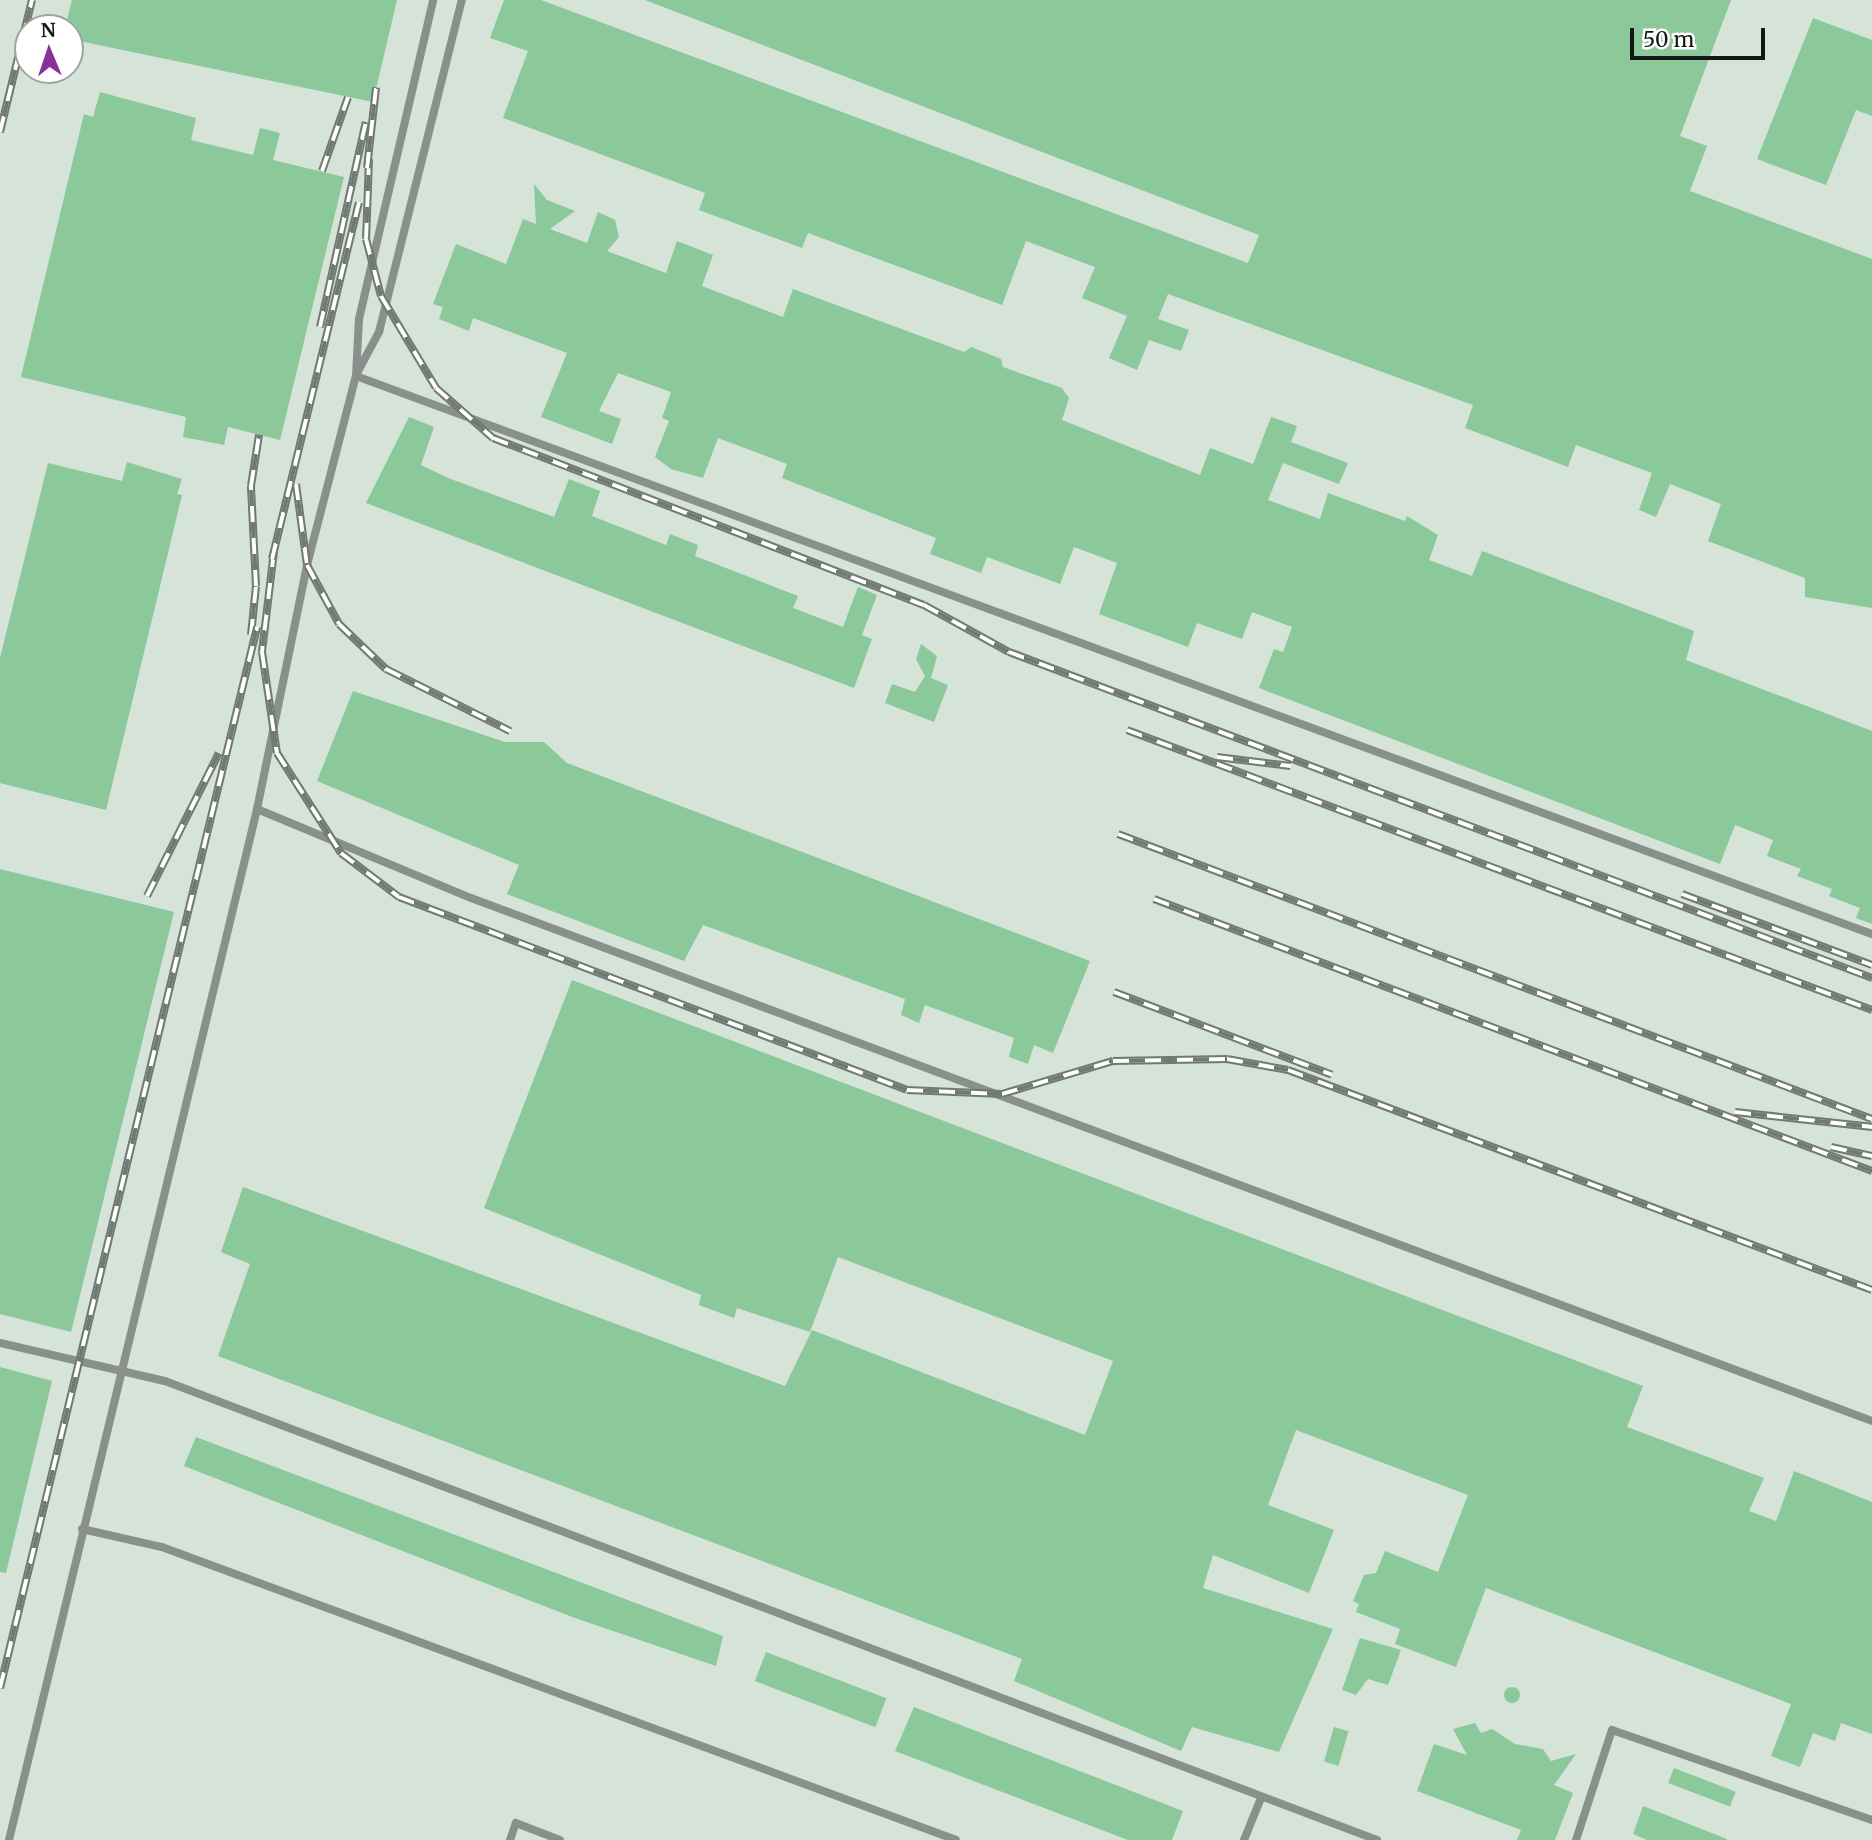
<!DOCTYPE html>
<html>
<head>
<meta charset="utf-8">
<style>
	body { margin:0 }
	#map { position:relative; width:1872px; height:1840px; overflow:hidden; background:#d5e3d8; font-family:Merriweather,serif }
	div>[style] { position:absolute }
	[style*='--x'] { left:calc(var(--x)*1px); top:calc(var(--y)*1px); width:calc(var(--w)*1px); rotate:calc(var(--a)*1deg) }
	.building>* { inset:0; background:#8bc89a; transform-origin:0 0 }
	.round { border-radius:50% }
	.lane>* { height:8px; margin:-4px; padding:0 4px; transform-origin:4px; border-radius:4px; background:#898f8a }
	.rail>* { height:8px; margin-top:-4px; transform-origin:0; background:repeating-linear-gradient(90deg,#fff 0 16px,#707972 0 32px); box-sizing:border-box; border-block:2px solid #707972 }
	span { translate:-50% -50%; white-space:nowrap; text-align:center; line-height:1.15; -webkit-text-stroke:5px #fff; paint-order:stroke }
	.north { position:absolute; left:14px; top:14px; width:70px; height:70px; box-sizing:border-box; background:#fff; border:2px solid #a1a3a1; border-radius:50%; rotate:358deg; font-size:19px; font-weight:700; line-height:28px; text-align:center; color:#131814 }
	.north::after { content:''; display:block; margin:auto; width:24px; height:32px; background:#8a309c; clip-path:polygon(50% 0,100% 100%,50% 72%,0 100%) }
	.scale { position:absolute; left:1630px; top:28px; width:135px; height:32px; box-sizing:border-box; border:4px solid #131814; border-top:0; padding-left:9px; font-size:21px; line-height:24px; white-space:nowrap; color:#131814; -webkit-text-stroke:5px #fff; paint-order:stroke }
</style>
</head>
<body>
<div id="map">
	<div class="building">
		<i style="clip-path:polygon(72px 0,397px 0,373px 102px,70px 39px,65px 28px)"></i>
		<i style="clip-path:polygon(504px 0,541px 0,1248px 263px,1259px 235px,645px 0,1731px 0,1680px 136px,1707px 146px,1690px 191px,1872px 259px,1872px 608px,1805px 597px,1805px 578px,1708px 541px,1721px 504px,1670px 484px,1656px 517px,1639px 510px,1652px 473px,1576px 445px,1568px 467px,1465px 428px,1473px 405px,1168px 294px,1158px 319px,1189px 330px,1181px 351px,1149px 340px,1137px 370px,1109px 358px,1127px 316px,1082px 298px,1095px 267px,1026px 241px,1002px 305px,808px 233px,802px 248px,699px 210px,705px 193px,503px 118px,528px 51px,490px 38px)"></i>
		<i style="clip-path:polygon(1813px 18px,1872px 40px,1872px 116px,1856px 110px,1826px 185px,1757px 159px)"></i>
		<i style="clip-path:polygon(100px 92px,196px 118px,191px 140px,253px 155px,260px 128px,280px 133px,273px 160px,344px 177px,280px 440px,228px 427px,224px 445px,183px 437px,186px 417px,21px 377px,84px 114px,93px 117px)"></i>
		<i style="clip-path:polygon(534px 184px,547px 200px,575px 211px,550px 229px,587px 243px,598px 212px,615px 220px,619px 237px,607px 251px,666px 273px,677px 241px,713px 255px,702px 286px,783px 317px,793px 289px,964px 352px,971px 347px,1001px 359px,1003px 367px,1062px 388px,1069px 398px,1062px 420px,1200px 475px,1210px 448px,1253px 464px,1271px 417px,1297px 426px,1291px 442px,1348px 463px,1339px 484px,1283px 463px,1268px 500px,1320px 519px,1328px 493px,1405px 521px,1407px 516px,1438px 535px,1429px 560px,1472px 576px,1482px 551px,1694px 631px,1686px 660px,1872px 731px,1872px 924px,1856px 918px,1860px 908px,1829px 896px,1832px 889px,1797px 876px,1801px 869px,1767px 856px,1773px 840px,1735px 825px,1720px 864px,1259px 688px,1274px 649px,1283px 652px,1292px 627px,1252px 612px,1242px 639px,1197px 623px,1188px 647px,1099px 614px,1117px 563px,1074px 547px,1060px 584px,987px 557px,981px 573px,930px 554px,936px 538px,782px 478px,787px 464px,718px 438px,703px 478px,671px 469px,655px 457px,669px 421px,662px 418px,671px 392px,618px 373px,599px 411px,621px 419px,612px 444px,541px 417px,567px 353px,473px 318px,469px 331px,439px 319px,443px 307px,433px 304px,456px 244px,506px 264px,523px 219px,536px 224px)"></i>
		<i style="clip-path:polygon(409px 417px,434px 427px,421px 465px,448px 478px,554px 517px,569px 479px,600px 491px,592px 516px,666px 545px,670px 534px,698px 545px,695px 556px,798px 596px,793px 608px,843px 627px,858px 587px,877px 595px,862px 635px,872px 639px,854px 688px,366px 503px)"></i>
		<i style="clip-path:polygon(127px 462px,182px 479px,177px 494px,182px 495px,106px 810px,0 783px,0 658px,48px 463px,122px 481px)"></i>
		<i style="clip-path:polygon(921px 644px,937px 656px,931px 678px,948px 685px,934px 722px,885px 703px,892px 684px,915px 692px,925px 676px,916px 659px)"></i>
		<i style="clip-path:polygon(353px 691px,505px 742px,544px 742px,567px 763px,1090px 961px,1053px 1053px,1034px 1045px,1028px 1064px,1009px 1057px,1014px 1038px,925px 1005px,919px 1023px,901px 1015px,905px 999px,703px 925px,684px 961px,507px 894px,519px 865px,317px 781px)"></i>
		<i style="clip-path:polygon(0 869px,174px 912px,71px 1332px,0 1314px)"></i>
		<i style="clip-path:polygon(572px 980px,1643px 1386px,1627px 1427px,1764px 1478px,1749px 1511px,1776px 1521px,1794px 1471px,1872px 1502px,1872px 1734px,1841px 1723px,1835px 1741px,1813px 1733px,1800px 1767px,1771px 1756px,1791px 1704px,1486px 1588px,1456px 1667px,1395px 1644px,1400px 1629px,1356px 1612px,1359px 1604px,1353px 1601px,1364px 1575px,1376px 1573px,1385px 1551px,1438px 1572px,1468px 1495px,1296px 1430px,1268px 1505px,1334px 1530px,1309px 1593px,1213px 1555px,1203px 1588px,1333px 1629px,1279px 1752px,1192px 1727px,1181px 1751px,1014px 1681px,1022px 1659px,218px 1356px,250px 1264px,221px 1252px,243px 1187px,785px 1386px,812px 1330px,1085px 1435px,1113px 1361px,838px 1257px,810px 1332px,737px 1308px,734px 1318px,699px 1305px,701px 1295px,484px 1208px)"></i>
		<i style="clip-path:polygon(0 1367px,52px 1381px,6px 1573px,0 1572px)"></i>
		<i style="clip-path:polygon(196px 1437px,723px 1636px,716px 1666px,575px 1618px,184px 1466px)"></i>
		<i style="clip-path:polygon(1360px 1638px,1401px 1650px,1388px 1685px,1368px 1679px,1356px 1695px,1342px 1690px)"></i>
		<i style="left:766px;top:1652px;width:129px;height:31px;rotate:21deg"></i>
		<i class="round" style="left:1504px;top:1687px;width:16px;height:16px"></i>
		<i style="clip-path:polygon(914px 1707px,1183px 1811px,1172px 1840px,1128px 1840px,895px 1751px)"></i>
		<i style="clip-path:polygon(1475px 1723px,1481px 1733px,1492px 1729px,1515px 1744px,1543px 1749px,1551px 1761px,1576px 1754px,1554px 1785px,1573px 1793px,1555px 1840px,1517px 1840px,1521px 1830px,1417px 1791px,1434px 1744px,1467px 1755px,1453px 1729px)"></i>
		<i style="left:1334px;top:1727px;width:15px;height:36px;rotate:16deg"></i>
		<i style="left:1674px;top:1768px;width:66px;height:16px;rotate:21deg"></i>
		<i style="clip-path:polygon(1643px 1806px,1727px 1839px,1727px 1840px,1647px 1840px,1633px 1834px)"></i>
	</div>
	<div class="lane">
		<i style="--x:357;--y:373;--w:47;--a:-61.8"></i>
		<i style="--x:379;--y:332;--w:342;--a:-76"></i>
		<i style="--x:356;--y:376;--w:1615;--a:20.21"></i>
		<i style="--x:257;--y:809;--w:232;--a:22.6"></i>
		<i style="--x:471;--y:898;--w:1495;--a:20.47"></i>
		<i style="--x:0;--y:1343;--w:169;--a:13"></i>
		<i style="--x:165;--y:1381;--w:1296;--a:20.74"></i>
		<i style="--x:82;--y:1529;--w:82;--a:12.7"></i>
		<i style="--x:162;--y:1547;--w:846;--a:20.25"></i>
		<i style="--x:9;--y:1840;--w:1060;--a:-76.47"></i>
		<i style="--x:257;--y:809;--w:249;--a:-78.4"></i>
		<i style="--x:307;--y:565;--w:195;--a:-75.5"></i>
		<i style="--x:356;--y:376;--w:57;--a:-87"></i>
		<i style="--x:359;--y:319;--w:327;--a:-76.9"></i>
		<i style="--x:510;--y:1840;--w:18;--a:-71"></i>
		<i style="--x:516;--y:1823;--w:47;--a:21.1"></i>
		<i style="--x:1244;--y:1840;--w:45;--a:-68"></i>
		<i style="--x:1576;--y:1840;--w:116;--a:-71.9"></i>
		<i style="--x:1612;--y:1730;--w:275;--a:19.1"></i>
	</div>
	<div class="rail">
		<i style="--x:0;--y:132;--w:136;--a:-76.4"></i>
		<i style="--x:369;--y:159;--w:80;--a:92.1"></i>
		<i style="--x:366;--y:239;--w:59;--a:75.3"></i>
		<i style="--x:381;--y:296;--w:107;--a:59.1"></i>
		<i style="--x:436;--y:388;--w:76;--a:41.3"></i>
		<i style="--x:493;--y:438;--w:462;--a:21.2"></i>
		<i style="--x:924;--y:605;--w:97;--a:28.9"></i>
		<i style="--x:1009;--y:652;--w:923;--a:20.69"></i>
		<i style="--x:367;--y:168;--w:81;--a:-83.6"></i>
		<i style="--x:322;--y:171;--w:78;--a:-70.6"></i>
		<i style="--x:320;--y:327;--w:210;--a:-77.4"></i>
		<i style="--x:296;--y:484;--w:82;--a:82.3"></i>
		<i style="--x:307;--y:565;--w:67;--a:61.5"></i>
		<i style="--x:339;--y:624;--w:65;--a:43.8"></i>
		<i style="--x:386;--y:669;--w:139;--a:26.6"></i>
		<i style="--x:274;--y:551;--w:102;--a:96.8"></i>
		<i style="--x:262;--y:652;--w:102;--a:81.6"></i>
		<i style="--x:277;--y:753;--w:119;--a:57.4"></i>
		<i style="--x:341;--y:853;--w:73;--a:37.2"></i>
		<i style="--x:399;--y:897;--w:543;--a:20.8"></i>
		<i style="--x:907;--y:1090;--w:95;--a:2.4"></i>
		<i style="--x:1002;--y:1094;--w:116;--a:-16.6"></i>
		<i style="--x:1113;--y:1061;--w:114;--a:-1"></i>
		<i style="--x:1227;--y:1059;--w:62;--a:10.2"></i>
		<i style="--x:1288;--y:1070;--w:624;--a:20.64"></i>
		<i style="--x:272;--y:559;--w:367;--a:-76.3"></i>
		<i style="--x:251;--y:635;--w:49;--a:-84.2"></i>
		<i style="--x:256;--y:586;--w:100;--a:-92.9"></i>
		<i style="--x:251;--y:486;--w:52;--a:-81.1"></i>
		<i style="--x:1127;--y:730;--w:796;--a:20.6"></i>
		<i style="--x:1217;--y:757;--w:74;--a:7"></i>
		<i style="--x:1118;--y:834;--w:806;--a:20.71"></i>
		<i style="--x:1682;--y:894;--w:203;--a:20.5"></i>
		<i style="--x:147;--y:896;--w:160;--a:-63.3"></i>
		<i style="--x:1154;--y:899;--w:768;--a:20.75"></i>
		<i style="--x:1114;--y:992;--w:233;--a:20.8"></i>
		<i style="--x:1735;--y:1112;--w:138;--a:6.2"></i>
		<i style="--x:1831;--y:1147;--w:42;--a:12.4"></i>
		<i style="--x:0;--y:1688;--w:1092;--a:-76.38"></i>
	</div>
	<div class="north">N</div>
	<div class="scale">50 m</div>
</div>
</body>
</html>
